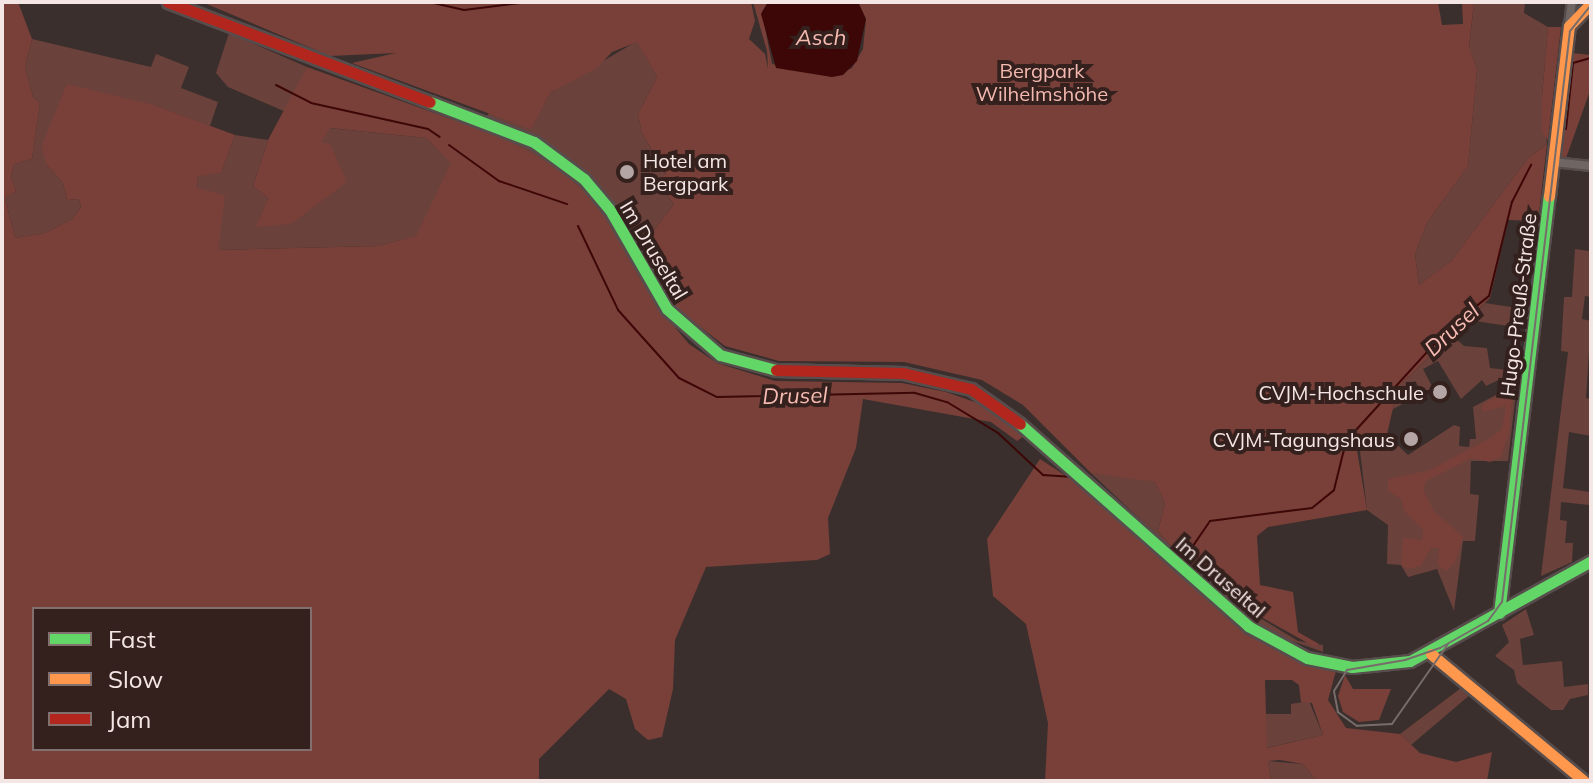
<!DOCTYPE html>
<html>
<head>
<meta charset="utf-8">
<style>
	body { margin:0 }
	#map { position:relative; width:1593px; height:783px; overflow:hidden; background:#3a2f2d; font-family:Mulish,sans-serif }
	div>[style] { position:absolute }
	[style*='--x'] { left:calc(var(--x)*1px); top:calc(var(--y)*1px); width:calc(var(--w)*1px); rotate:calc(var(--a)*1deg) }
	.green>* { inset:0; background:#6b413b }
	.forest>* { inset:0; background:#784039 }
	.water>* { inset:0; background:#3c0706 }
	.stream>* { height:2px; margin:-1px; padding:0 1px; transform-origin:1px; border-radius:1px; background:#3c0706 }
	.roads { filter:drop-shadow(2px 0 #574d4c) drop-shadow(-2px 0 #574d4c) drop-shadow(0 2px #574d4c) drop-shadow(0 -2px #574d4c) }
	.street>* { height:8px; margin:-4px; padding:0 4px; transform-origin:4px; border-radius:4px; background:#6f6664 }
	.fast>* { height:11px; margin:-5.5px; padding:0 5.5px; transform-origin:5.5px; border-radius:5.5px; background:#63d668 }
	.slow>* { height:11px; margin:-5.5px; padding:0 5.5px; transform-origin:5.5px; border-radius:5.5px; background:#ff974d }
	.jam>* { height:11px; margin:-5.5px; padding:0 5.5px; transform-origin:5.5px; border-radius:5.5px; background:#b3261e }
	.tram>* { height:2px; margin:-1px; padding:0 1px; transform-origin:1px; border-radius:1px; background:#766d6b }
	.dots>* { width:22px; height:22px; translate:-50% -50%; box-sizing:border-box; border:4px solid #34211e; border-radius:50% }
	span { translate:-50% -50%; white-space:nowrap; text-align:center; line-height:1.15; -webkit-text-stroke:8px #34211e; paint-order:stroke }
	.park-label { font-size:20px; color:#f3b8af }
	.poi-label { font-size:20px; color:#f4e6e4 }
	.left { translate:0 -50%; text-align:left }
	.right { translate:-100% -50%; text-align:right }
	.street-label { font-size:20px; color:#f4e6e4 }
	.water-label { font-size:22px; color:#f7bbb2; font-style:italic }
	.frame { position:absolute; inset:0; border:4px solid #f4e6e4; pointer-events:none }
	.legend { position:absolute; left:32px; top:607px; width:280px; height:144px; box-sizing:border-box; background:#34211e; border:2px solid #81706d; margin:0; padding:10px 14px; list-style:none; font-size:24px; color:#f4e6e4 }
	.legend li { display:flex; align-items:center; gap:16px; height:40px }
	.legend b { width:40px; border:2px solid #81706d }
</style>
</head>
<body>
<div id="map">
	<div class="green">
		<i style="clip-path:polygon(1474px 2px,1525px 2px,1524px 13px,1548px 27px,1542px 96px,1547px 144px,1528px 158px,1452px 260px,1419px 285px,1415px 254px,1427px 223px,1468px 166px,1477px 70px,1469px 48px)"></i>
		<i style="clip-path:polygon(229px 33px,307px 67px,286px 112px,228px 87px,216px 73px)"></i>
		<i style="clip-path:polygon(32px 39px,151px 67px,156px 54px,189px 67px,181px 88px,218px 102px,210px 126px,154px 105px,46px 164px,63px 183px,67px 200px,79px 199px,81px 207px,72px 219px,45px 233px,15px 238px,5px 198px,16px 191px,11px 177px,14px 164px,32px 159px,40px 103px,33px 97px,25px 67px)"></i>
		<i style="clip-path:polygon(637px 41px,657px 77px,638px 114px,642px 133px,666px 175px,657px 182px,674px 204px,651px 234px,661px 283px,673px 306px,664px 314px,584px 190px,550px 163px,479px 128px,491px 110px,531px 128px,551px 92px)"></i>
		<i style="clip-path:polygon(329px 128px,426px 138px,452px 163px,417px 236px,378px 246px,218px 250px,197px 188px,198px 175px,221px 173px,235px 135px,268px 140px,253px 186px,268px 198px,257px 226px)"></i>
		<i style="clip-path:polygon(1591px 238px,1591px 297px,1585px 296px,1582px 319px,1591px 321px,1586px 398px,1591px 399px,1591px 436px,1569px 432px,1563px 488px,1590px 492px,1589px 505px,1561px 502px,1560px 520px,1567px 521px,1565px 543px,1573px 543px,1572px 562px,1541px 576px,1568px 352px,1561px 351px,1564px 297px,1572px 297px,1575px 249px,1589px 251px)"></i>
		<i style="clip-path:polygon(1485px 303px,1524px 309px,1522px 328px,1468px 320px)"></i>
		<i style="clip-path:polygon(1452px 335px,1464px 346px,1487px 348px,1490px 368px,1517px 371px,1486px 386px,1482px 380px,1461px 399px,1438px 361px,1423px 369px,1433px 388px,1423px 393px,1415px 381px,1404px 387px,1410px 400px,1393px 409px,1398px 387px)"></i>
		<i style="clip-path:polygon(1517px 384px,1508px 461px,1471px 461px,1470px 494px,1479px 495px,1475px 541px,1463px 541px,1454px 611px,1437px 569px,1408px 577px,1401px 565px,1387px 564px,1388px 525px,1367px 510px,1360px 451px,1387px 435px,1408px 455px,1454px 425px,1460px 427px,1459px 446px,1469px 447px,1470px 439px,1476px 439px,1473px 407px)"></i>
		<i style="clip-path:polygon(1102px 472px,1155px 482px,1165px 503px,1158px 531px,1170px 545px,1229px 599px,1298px 641px,1323px 645px,1323px 652px,1278px 636px,1227px 601px,1091px 473px)"></i>
		<i style="clip-path:polygon(1526px 609px,1534px 635px,1520px 639px,1523px 665px,1562px 661px,1564px 687px,1588px 684px,1588px 695px,1570px 699px,1563px 710px,1551px 710px,1517px 683px,1514px 670px,1495px 656px,1509px 642px,1502px 625px)"></i>
		<i style="clip-path:polygon(1461px 688px,1471px 694px,1411px 745px,1400px 734px)"></i>
		<i style="clip-path:polygon(1309px 701px,1323px 735px,1266px 748px,1263px 714px,1291px 714px,1291px 704px)"></i>
		<i style="clip-path:polygon(1268px 761px,1303px 764px,1317px 781px,1271px 781px)"></i>
	</div>
	<div class="forest">
		<i style="clip-path:polygon(evenodd,2px 2px,18px 2px,32px 39px,25px 67px,33px 97px,40px 103px,32px 159px,14px 164px,11px 177px,16px 191px,5px 198px,15px 238px,45px 233px,72px 219px,81px 207px,79px 199px,67px 200px,63px 183px,46px 164px,42px 145px,67px 84px,154px 105px,235px 135px,221px 173px,198px 176px,197px 188px,225px 195px,218px 250px,378px 246px,416px 236px,451px 163px,426px 138px,330px 128px,321px 142px,330px 144px,347px 182px,291px 224px,256px 227px,268px 198px,253px 186px,268px 140px,307px 67px,501px 137px,550px 163px,584px 190px,610px 223px,664px 314px,689px 344px,717px 363px,775px 381px,902px 383px,946px 392px,986px 406px,1024px 436px,1017px 441px,991px 422px,863px 399px,856px 448px,828px 518px,830px 554px,817px 560px,706px 567px,675px 640px,673px 689px,662px 737px,648px 740px,635px 729px,626px 699px,609px 689px,539px 759px,539px 781px,2px 781px,2px 2px,34px 609px,310px 609px,310px 749px,34px 749px,34px 609px)"></i>
		<i style="clip-path:polygon(202px 2px,751px 2px,755px 21px,749px 39px,765px 54px,768px 69px,767px 51px,753px 2px,768px 2px,762px 12px,772px 64px,832px 77px,852px 68px,863px 49px,866px 19px,858px 2px,1438px 2px,1442px 25px,1463px 24px,1462px 2px,1474px 2px,1469px 47px,1477px 70px,1468px 166px,1427px 223px,1415px 254px,1419px 285px,1452px 260px,1528px 158px,1547px 144px,1538px 221px,1508px 220px,1490px 298px,1398px 387px,1387px 434px,1356px 444px,1367px 510px,1268px 527px,1257px 536px,1260px 585px,1293px 592px,1298px 632px,1319px 644px,1315px 647px,1229px 599px,1170px 545px,1158px 531px,1165px 503px,1155px 482px,1091px 473px,1023px 405px,982px 380px,904px 362px,779px 361px,725px 346px,673px 306px,647px 258px,651px 234px,674px 204px,657px 181px,666px 174px,642px 133px,638px 114px,657px 77px,637px 42px,612px 52px,597px 68px,551px 92px,531px 129px,352px 63px,396px 53px,330px 56px)"></i>
		<i style="clip-path:polygon(1548px 27px,1561px 27px,1548px 140px,1542px 133px,1542px 96px)"></i>
		<i style="clip-path:polygon(1572px 53px,1591px 55px,1591px 88px,1566px 158px,1560px 158px)"></i>
		<i style="clip-path:polygon(1513px 387px,1509px 433px,1501px 457px,1490px 462px,1472px 458px,1426px 481px,1423px 490px,1434px 511px,1463px 537px,1455px 563px,1446px 571px,1438px 565px,1439px 548px,1431px 548px,1421px 566px,1407px 569px,1401px 565px,1403px 538px,1422px 540px,1423px 530px,1404px 511px,1401px 499px,1388px 491px,1388px 479px,1430px 470px,1492px 437px,1502px 429px,1506px 406px,1487px 411px,1482px 411px,1482px 405px)"></i>
		<i style="clip-path:polygon(evenodd,1040px 459px,1080px 485px,1245px 634px,1295px 659px,1336px 671px,1328px 700px,1346px 728px,1400px 734px,1420px 753px,1456px 762px,1492px 752px,1487px 781px,1317px 781px,1303px 764px,1280px 760px,1268px 761px,1271px 781px,1045px 781px,1048px 723px,1026px 624px,993px 596px,987px 539px,1040px 459px,1265px 680px,1292px 680px,1299px 685px,1301px 702px,1312px 703px,1323px 735px,1267px 748px,1265px 680px)"></i>
		<i style="clip-path:polygon(1345px 675px,1353px 689px,1391px 689px,1379px 720px,1359px 722px,1343px 712px,1338px 696px)"></i>
	</div>
	<div class="water">
		<i style="clip-path:polygon(768px 2px,858px 2px,866px 19px,857px 61px,843px 75px,832px 77px,776px 68px,761px 14px)"></i>
	</div>
	<div class="stream">
		<i style="--x:429;--y:2;--w:36;--a:13"></i>
		<i style="--x:464;--y:10;--w:65;--a:-7"></i>
		<i style="--x:276;--y:85;--w:39;--a:27"></i>
		<i style="--x:311;--y:103;--w:120;--a:12.5"></i>
		<i style="--x:428;--y:129;--w:14;--a:34"></i>
		<i style="--x:1566;--y:129;--w:66;--a:-83.9"></i>
		<i style="--x:1573;--y:63;--w:19;--a:-16"></i>
		<i style="--x:449;--y:145;--w:62;--a:35.8"></i>
		<i style="--x:499;--y:181;--w:72;--a:18.7"></i>
		<i style="--x:578;--y:226;--w:93;--a:64.5"></i>
		<i style="--x:618;--y:310;--w:91;--a:48.1"></i>
		<i style="--x:679;--y:378;--w:42;--a:26.6"></i>
		<i style="--x:717;--y:397;--w:198;--a:-1.2"></i>
		<i style="--x:915;--y:393;--w:33;--a:16"></i>
		<i style="--x:947;--y:402;--w:60;--a:31.3"></i>
		<i style="--x:998;--y:433;--w:62;--a:43"></i>
		<i style="--x:1043;--y:475;--w:30;--a:4"></i>
		<i style="--x:1184;--y:559;--w:46;--a:-55.6"></i>
		<i style="--x:1210;--y:521;--w:103;--a:-7.3"></i>
		<i style="--x:1312;--y:508;--w:28;--a:-39"></i>
		<i style="--x:1334;--y:490;--w:50;--a:-76.2"></i>
		<i style="--x:1346;--y:441;--w:153;--a:-47.7"></i>
		<i style="--x:1449;--y:328;--w:51;--a:-38.7"></i>
		<i style="--x:1489;--y:296;--w:97;--a:-76.3"></i>
		<i style="--x:1512;--y:202;--w:42;--a:-62.8"></i>
	</div>
	<div class="roads">
		<div class="street">
			<i style="--x:1569;--y:25;--w:23;--a:-83"></i>
			<i style="--x:1553;--y:162;--w:38;--a:6"></i>
		</div>
		<div class="fast">
			<i style="--x:430;--y:102;--w:111;--a:21"></i>
			<i style="--x:534;--y:142;--w:62;--a:36.5"></i>
			<i style="--x:584;--y:179;--w:40;--a:50"></i>
			<i style="--x:610;--y:210;--w:114;--a:60.1"></i>
			<i style="--x:667;--y:309;--w:70;--a:41"></i>
			<i style="--x:720;--y:355;--w:58;--a:15"></i>
			<i style="--x:1020;--y:424;--w:305;--a:41.5"></i>
			<i style="--x:1248;--y:626;--w:67;--a:28.5"></i>
			<i style="--x:1307;--y:658;--w:46;--a:11.3"></i>
			<i style="--x:1352;--y:667;--w:58;--a:-5.9"></i>
			<i style="--x:1410;--y:661;--w:207;--a:-28.9"></i>
			<i style="--x:1499;--y:613;--w:420;--a:-83.2"></i>
		</div>
		<div class="slow">
			<i style="--x:1549;--y:196;--w:171;--a:-83.3"></i>
			<i style="--x:1569;--y:26;--w:32;--a:-46"></i>
			<i style="--x:1431;--y:654;--w:199;--a:39.7"></i>
		</div>
		<div class="jam">
			<i style="--x:168;--y:2;--w:280;--a:20.9"></i>
			<i style="--x:776;--y:370;--w:127;--a:1.4"></i>
			<i style="--x:903;--y:373;--w:70;--a:13.2"></i>
			<i style="--x:971;--y:389;--w:60;--a:35.5"></i>
		</div>
	</div>
	<div class="tram">
		<i style="--x:1448;--y:644;--w:98;--a:125"></i>
		<i style="--x:1392;--y:724;--w:35;--a:177"></i>
		<i style="--x:1357;--y:726;--w:24;--a:-144"></i>
		<i style="--x:1338;--y:712;--w:21;--a:-101"></i>
		<i style="--x:1334;--y:691;--w:25;--a:-58"></i>
		<i style="--x:1347;--y:670;--w:59;--a:-9.8"></i>
		<i style="--x:1405;--y:660;--w:37;--a:-19"></i>
		<i style="--x:1440;--y:648;--w:55;--a:-29.4"></i>
		<i style="--x:1488;--y:621;--w:24;--a:-54"></i>
		<i style="--x:1502;--y:602;--w:575;--a:-83.21"></i>
		<i style="--x:1570;--y:31;--w:33;--a:-51"></i>
	</div>
	<div class="dots">
		<i style="left:627px;top:172px;background:#b3a6a4"></i>
		<i style="left:1440px;top:392px;background:#b3a6a4"></i>
		<i style="left:1411px;top:439px;background:#b3a6a4"></i>
	</div>
	<div class="park-label">
		<span style="left:1042px;top:82px">Bergpark<br>Wilhelmshöhe</span>
	</div>
	<div class="poi-label">
		<span class="left" style="left:643px;top:172px">Hotel am<br>Bergpark</span>
		<span class="right" style="left:1424px;top:392px">CVJM-Hochschule</span>
		<span class="right" style="left:1395px;top:439px">CVJM-Tagungshaus</span>
	</div>
	<div class="street-label">
		<span style="left:654px;top:250px;rotate:59deg">Im Druseltal</span>
		<span style="left:1518px;top:305px;rotate:-83deg">Hugo-Preuß-Straße</span>
		<span style="left:1221px;top:577px;rotate:41deg">Im Druseltal</span>
	</div>
	<div class="water-label">
		<span style="left:821px;top:38px">Asch</span>
		<span style="left:1452px;top:330px;rotate:-43deg">Drusel</span>
		<span style="left:795px;top:396px;rotate:-1deg">Drusel</span>
	</div>
	<div class="frame"></div>
	<ul class="legend">
	<li><b style="height:10px;background:#63d668"></b>Fast</li>
	<li><b style="height:10px;background:#ff974d"></b>Slow</li>
	<li><b style="height:10px;background:#b3261e"></b>Jam</li>
	</ul>
</div>
</body>
</html>
